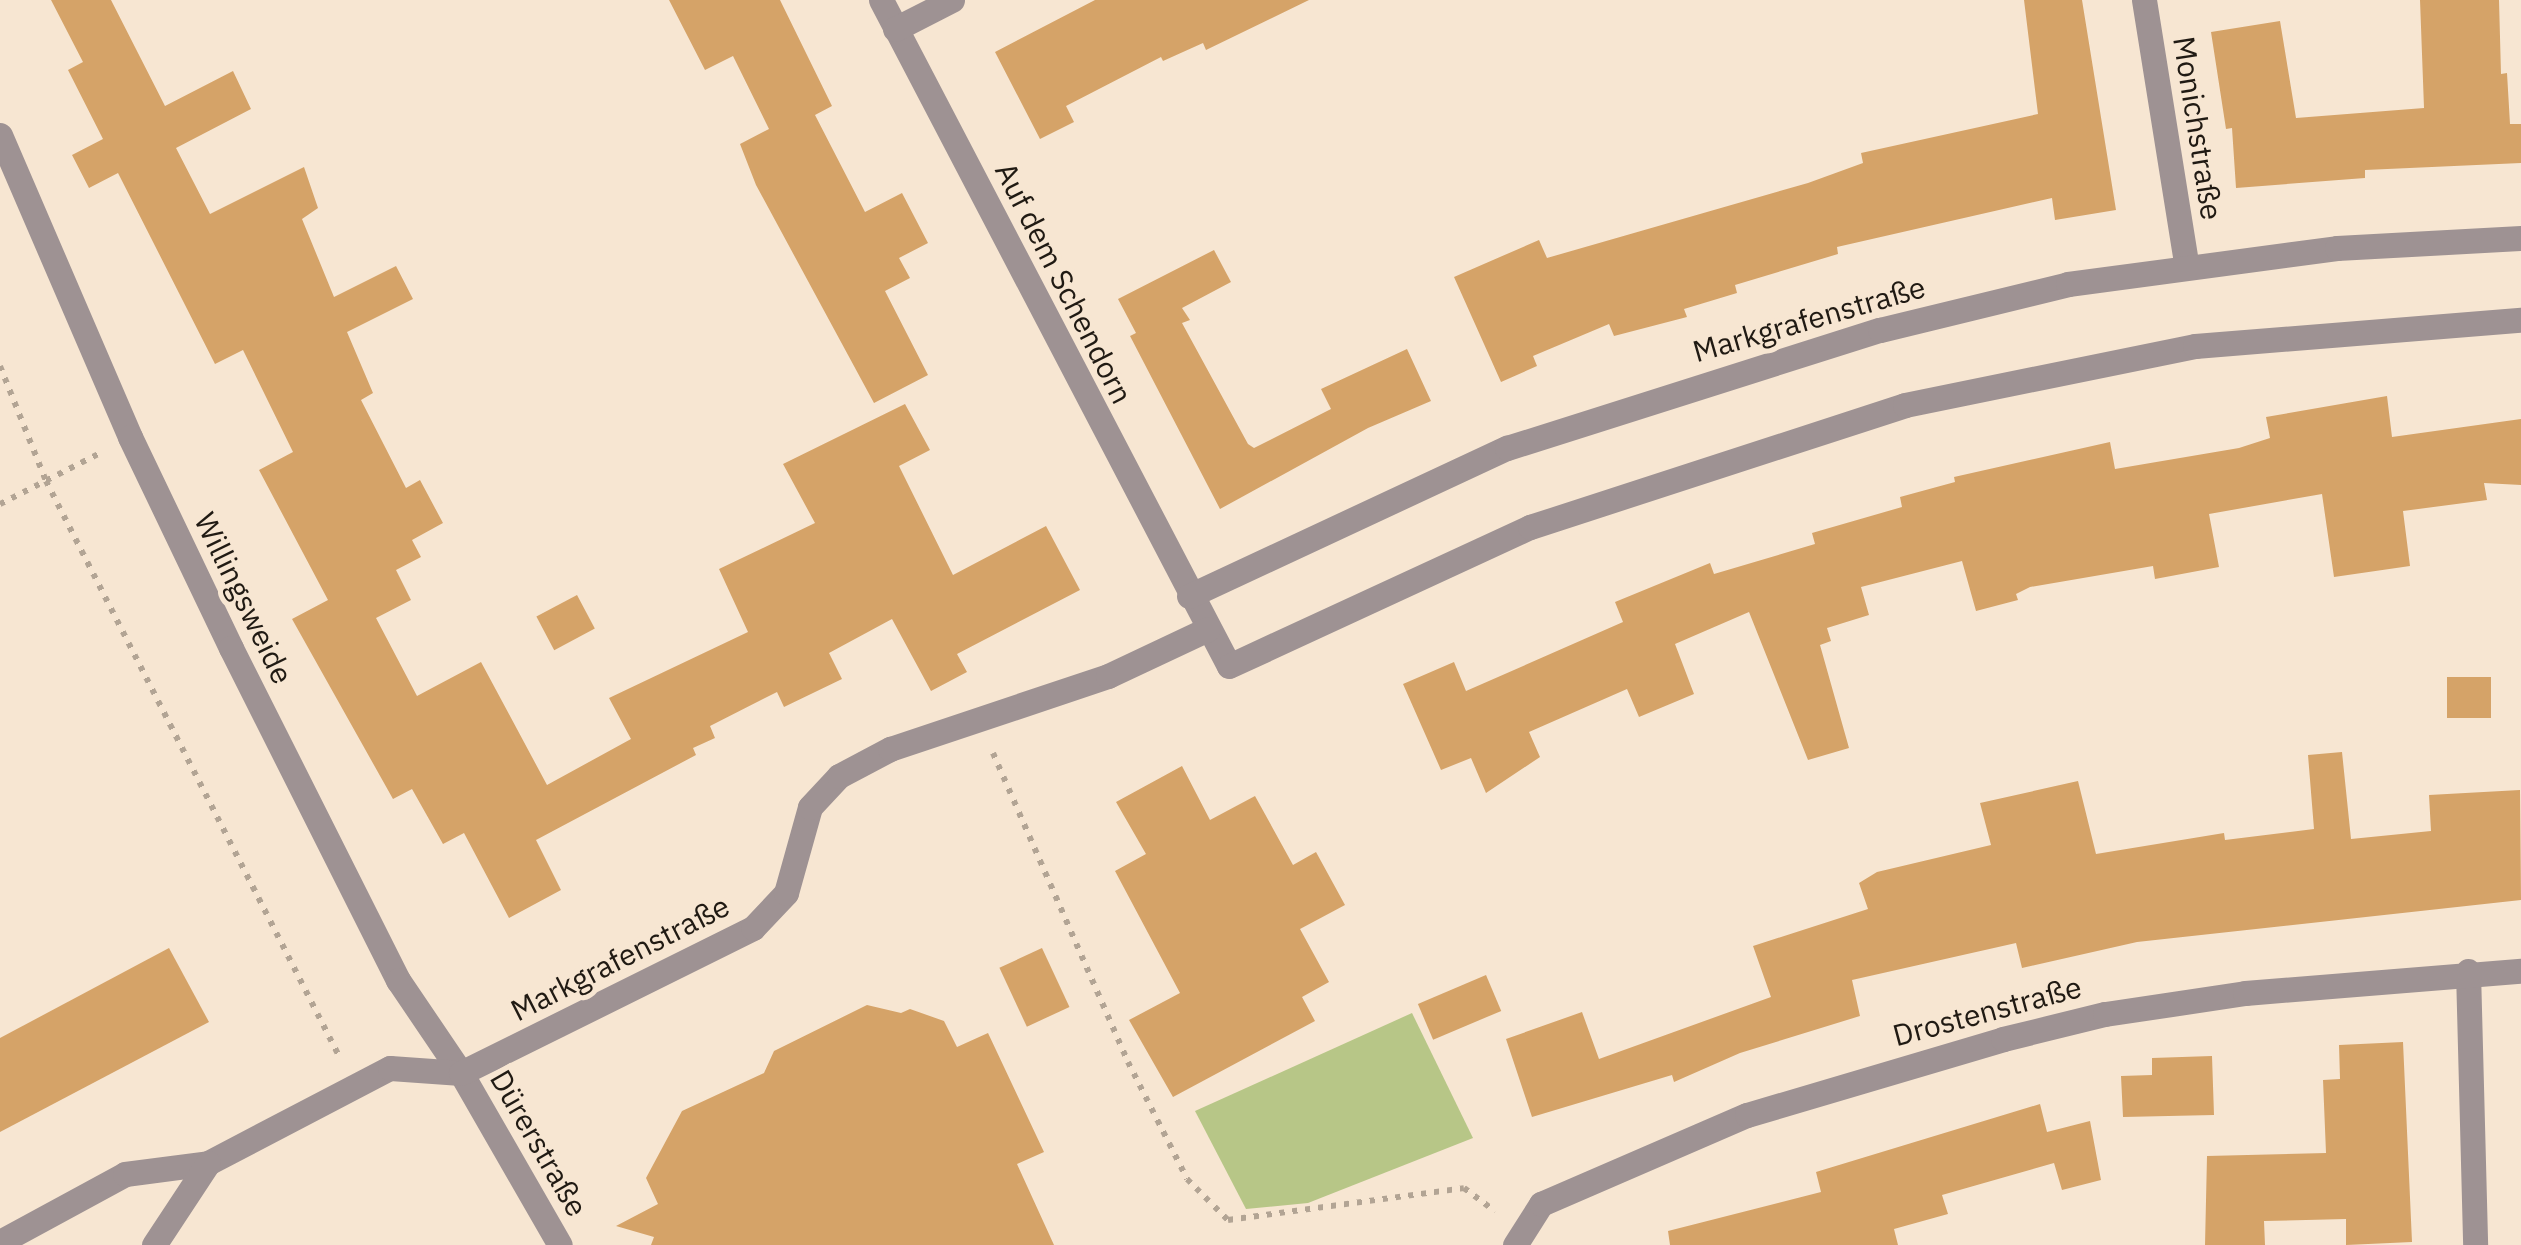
<!DOCTYPE html>
<html>
<head>
<meta charset="utf-8">
<style>
	body { margin:0 }
	#map { position:relative; width:2521px; height:1245px; overflow:hidden; background:#f7e6d2; font-family:"IBM Plex Sans",sans-serif }
	div>[style] { position:absolute }
	[style*='--x'] { left:calc(var(--x)*1px); top:calc(var(--y)*1px); width:calc(var(--w)*1px); rotate:calc(var(--a)*1deg) }
	.green>* { inset:0; background:#b7c687 }
	.building>* { inset:0; background:#d5a368; transform-origin:0 0 }
	.path>* { height:6px; margin-top:-3px; transform-origin:0; background:repeating-linear-gradient(90deg,#b2a494 0 5px,transparent 0 13px) }
	.minor>* { height:25px; margin:-12.5px; padding:0 12.5px; transform-origin:12.5px; border-radius:12.5px; background:#9e9293 }
	span { translate:-50% -50%; white-space:nowrap; text-align:center; line-height:1.15; -webkit-text-stroke:10px #f7e6d2; paint-order:stroke }
	.street-label { font-size:30px; color:#201a13 }
</style>
</head>
<body>
<div id="map">
	<div class="green">
		<i style="clip-path:polygon(1412px 1013px,1473px 1138px,1308px 1203px,1246px 1209px,1195px 1111px)"></i>
	</div>
	<div class="building">
		<i style="clip-path:polygon(51px 0,111px 0,165px 106px,233px 71px,251px 109px,176px 148px,210px 214px,304px 167px,318px 208px,302px 219px,334px 297px,396px 266px,413px 299px,347px 332px,373px 393px,361px 400px,406px 488px,420px 480px,443px 523px,412px 540px,421px 557px,396px 570px,411px 600px,376px 618px,417px 696px,481px 662px,547px 785px,631px 739px,609px 698px,748px 632px,719px 569px,815px 523px,783px 464px,905px 404px,930px 450px,899px 466px,953px 575px,1046px 526px,1080px 590px,957px 654px,967px 672px,931px 691px,892px 619px,829px 653px,842px 679px,784px 707px,777px 692px,710px 726px,715px 738px,693px 748px,696px 755px,536px 840px,561px 890px,509px 918px,464px 833px,443px 844px,412px 789px,393px 799px,292px 619px,328px 600px,259px 470px,293px 452px,243px 350px,215px 364px,118px 173px,89px 188px,72px 155px,103px 139px,68px 70px,83px 62px)"></i>
		<i style="clip-path:polygon(669px 0,780px 0,832px 106px,815px 115px,865px 212px,902px 193px,928px 243px,899px 258px,910px 278px,885px 291px,928px 375px,874px 403px,756px 185px,740px 144px,769px 129px,733px 56px,705px 70px)"></i>
		<i style="clip-path:polygon(1095px 0,1309px 0,1206px 50px,1203px 43px,1163px 61px,1161px 57px,1066px 106px,1074px 122px,1040px 139px,995px 52px)"></i>
		<i style="clip-path:polygon(2024px 0,2082px 0,2116px 210px,2055px 220px,2052px 198px,1837px 247px,1838px 254px,1735px 285px,1737px 293px,1684px 309px,1687px 317px,1614px 336px,1609px 324px,1533px 356px,1537px 366px,1501px 382px,1454px 277px,1539px 240px,1547px 258px,1808px 183px,1863px 163px,1861px 153px,2038px 114px)"></i>
		<i style="clip-path:polygon(2420px 0,2499px 0,2501px 74px,2507px 73px,2510px 124px,2521px 124px,2521px 163px,2365px 170px,2365px 178px,2236px 188px,2232px 128px,2226px 129px,2211px 32px,2280px 21px,2296px 118px,2424px 108px)"></i>
		<i style="clip-path:polygon(1214px 250px,1231px 282px,1182px 308px,1190px 320px,1182px 323px,1248px 444px,1254px 448px,1331px 409px,1321px 389px,1407px 349px,1431px 401px,1368px 428px,1220px 509px,1130px 336px,1136px 333px,1118px 299px)"></i>
		<i style="clip-path:polygon(2387px 396px,2392px 437px,2521px 419px,2521px 485px,2484px 483px,2487px 500px,2403px 511px,2410px 566px,2334px 577px,2322px 494px,2209px 514px,2219px 567px,2155px 579px,2153px 566px,2030px 587px,2016px 594px,2018px 600px,1976px 611px,1962px 561px,1861px 587px,1869px 615px,1827px 628px,1831px 641px,1820px 645px,1849px 748px,1808px 760px,1749px 612px,1675px 644px,1694px 694px,1639px 717px,1627px 689px,1529px 732px,1540px 757px,1486px 793px,1471px 758px,1441px 770px,1403px 684px,1454px 662px,1466px 691px,1623px 622px,1615px 602px,1710px 563px,1714px 574px,1815px 544px,1812px 533px,1902px 507px,1900px 497px,1955px 482px,1954px 477px,2110px 442px,2115px 469px,2239px 448px,2270px 438px,2266px 417px)"></i>
		<i style="left:577px;top:595px;width:38px;height:46px;rotate:62deg"></i>
		<i style="left:2491px;top:677px;width:41px;height:44px;rotate:90deg"></i>
		<i style="clip-path:polygon(2342px 752px,2351px 839px,2431px 831px,2429px 795px,2520px 790px,2521px 900px,2137px 942px,2022px 968px,2016px 943px,1852px 980px,1860px 1016px,1740px 1053px,1674px 1082px,1672px 1075px,1532px 1117px,1506px 1039px,1582px 1012px,1599px 1059px,1771px 997px,1753px 946px,1868px 909px,1859px 883px,1877px 872px,1991px 845px,1980px 803px,2078px 781px,2096px 854px,2224px 833px,2225px 840px,2314px 829px,2308px 755px)"></i>
		<i style="clip-path:polygon(1182px 766px,1210px 820px,1255px 796px,1293px 865px,1316px 852px,1345px 905px,1300px 929px,1329px 982px,1302px 997px,1315px 1021px,1173px 1097px,1129px 1020px,1180px 993px,1115px 871px,1146px 854px,1116px 802px)"></i>
		<i style="clip-path:polygon(169px 948px,209px 1022px,0 1132px,0 1038px)"></i>
		<i style="left:1042px;top:948px;width:65px;height:47px;rotate:65deg"></i>
		<i style="left:1486px;top:975px;width:39px;height:74px;rotate:67deg"></i>
		<i style="clip-path:polygon(867px 1005px,901px 1013px,910px 1009px,944px 1021px,957px 1047px,988px 1033px,1044px 1152px,1017px 1164px,1054px 1245px,651px 1245px,654px 1237px,616px 1226px,658px 1204px,646px 1178px,682px 1111px,764px 1073px,774px 1051px)"></i>
		<i style="clip-path:polygon(2403px 1042px,2412px 1242px,2346px 1245px,2346px 1219px,2264px 1221px,2265px 1245px,2205px 1245px,2207px 1156px,2326px 1153px,2323px 1080px,2340px 1079px,2339px 1045px)"></i>
		<i style="clip-path:polygon(2212px 1056px,2214px 1115px,2123px 1117px,2121px 1076px,2152px 1075px,2152px 1058px)"></i>
		<i style="clip-path:polygon(2040px 1104px,2047px 1132px,2090px 1121px,2101px 1180px,2062px 1190px,2054px 1163px,1942px 1195px,1948px 1214px,1894px 1229px,1898px 1245px,1670px 1245px,1668px 1231px,1821px 1192px,1816px 1172px)"></i>
	</div>
	<div class="path">
		<i style="--x:0;--y:366;--w:124;--a:68.2"></i>
		<i style="--x:46;--y:481;--w:643;--a:63"></i>
		<i style="--x:0;--y:504;--w:110;--a:-27"></i>
		<i style="--x:993;--y:753;--w:337;--a:66.4"></i>
		<i style="--x:1128;--y:1062;--w:131;--a:63.2"></i>
		<i style="--x:1187;--y:1179;--w:58;--a:45"></i>
		<i style="--x:1228;--y:1220;--w:238;--a:-7.7"></i>
		<i style="--x:1464;--y:1188;--w:39;--a:37"></i>
	</div>
	<div class="minor">
		<i style="--x:881;--y:0;--w:751;--a:62.41"></i>
		<i style="--x:1229;--y:666;--w:332;--a:-24.8"></i>
		<i style="--x:1530;--y:527;--w:394;--a:-18"></i>
		<i style="--x:1905;--y:405;--w:296;--a:-11.5"></i>
		<i style="--x:2195;--y:346;--w:327;--a:-4.6"></i>
		<i style="--x:2144;--y:0;--w:270;--a:80.9"></i>
		<i style="--x:895;--y:29;--w:64;--a:-27"></i>
		<i style="--x:0;--y:135;--w:329;--a:66.7"></i>
		<i style="--x:130;--y:437;--w:234;--a:64.4"></i>
		<i style="--x:231;--y:648;--w:372;--a:63.3"></i>
		<i style="--x:398;--y:980;--w:112;--a:55.9"></i>
		<i style="--x:461;--y:1073;--w:198;--a:60.1"></i>
		<i style="--x:1189;--y:596;--w:351;--a:-25"></i>
		<i style="--x:1507;--y:448;--w:391;--a:-17.6"></i>
		<i style="--x:1880;--y:330;--w:194;--a:-13.7"></i>
		<i style="--x:2068;--y:284;--w:271;--a:-7.6"></i>
		<i style="--x:2337;--y:248;--w:184;--a:-3.1"></i>
		<i style="--x:2468;--y:971;--w:274;--a:88.5"></i>
		<i style="--x:0;--y:1242;--w:142;--a:-28.5"></i>
		<i style="--x:125;--y:1174;--w:84;--a:-7.5"></i>
		<i style="--x:208;--y:1163;--w:205;--a:-27.6"></i>
		<i style="--x:390;--y:1068;--w:71;--a:4"></i>
		<i style="--x:461;--y:1073;--w:326;--a:-26.4"></i>
		<i style="--x:753;--y:928;--w:48;--a:-46.7"></i>
		<i style="--x:786;--y:893;--w:89;--a:-74.4"></i>
		<i style="--x:810;--y:807;--w:42;--a:-46.9"></i>
		<i style="--x:839;--y:776;--w:58;--a:-27.9"></i>
		<i style="--x:890;--y:749;--w:230;--a:-18.5"></i>
		<i style="--x:1108;--y:676;--w:110;--a:-25.2"></i>
		<i style="--x:154;--y:1245;--w:98;--a:-56.6"></i>
		<i style="--x:1515;--y:1245;--w:49;--a:-57.6"></i>
		<i style="--x:1541;--y:1204;--w:224;--a:-23.4"></i>
		<i style="--x:1747;--y:1115;--w:267;--a:-16.5"></i>
		<i style="--x:2003;--y:1039;--w:105;--a:-13.8"></i>
		<i style="--x:2105;--y:1014;--w:142;--a:-8.5"></i>
		<i style="--x:2245;--y:993;--w:277;--a:-4.6"></i>
	</div>
	<div class="street-label">
		<span style="left:2198px;top:128px;rotate:81deg">Monichstraße</span>
		<span style="left:1064px;top:283px;rotate:63deg">Auf dem Schendorn</span>
		<span style="left:1809px;top:319px;rotate:-16deg">Markgrafenstraße</span>
		<span style="left:244px;top:598px;rotate:64deg">Willingsweide</span>
		<span style="left:620px;top:958px;rotate:-27deg">Markgrafenstraße</span>
		<span style="left:1987px;top:1011px;rotate:-15deg">Drostenstraße</span>
		<span style="left:539px;top:1143px;rotate:60deg">Dürerstraße</span>
	</div>
</div>
</body>
</html>
